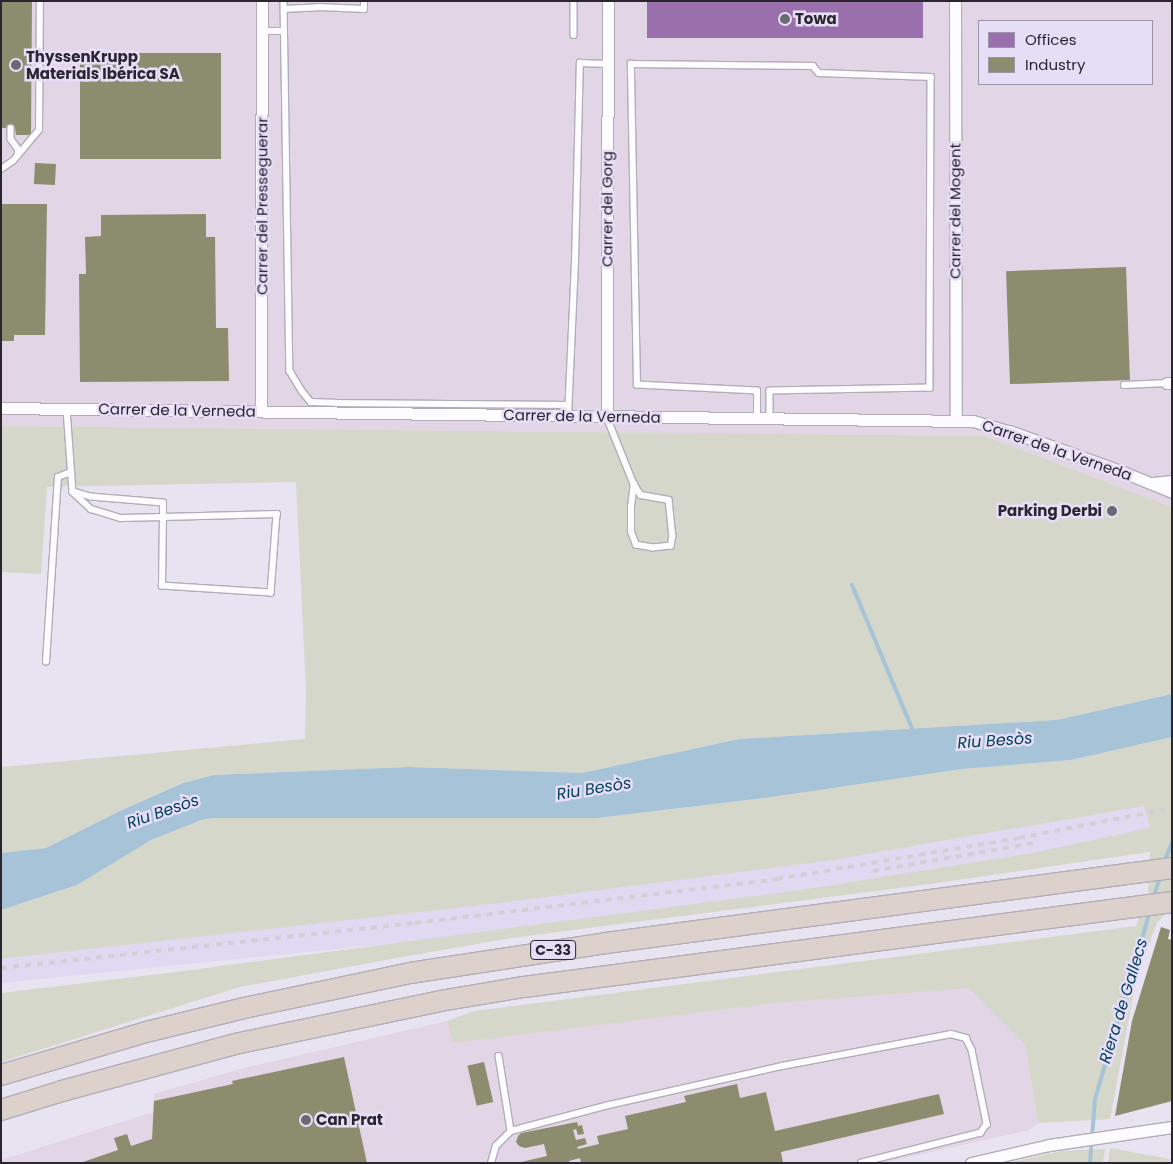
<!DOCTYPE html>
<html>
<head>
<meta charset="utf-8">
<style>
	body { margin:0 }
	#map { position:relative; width:1173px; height:1164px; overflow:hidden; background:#e8e3f1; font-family:Poppins,sans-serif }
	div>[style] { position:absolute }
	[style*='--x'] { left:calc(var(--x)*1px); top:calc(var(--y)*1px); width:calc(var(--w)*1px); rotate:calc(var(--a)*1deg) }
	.built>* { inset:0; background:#e1d8f1 }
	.industrial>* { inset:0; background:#e2d5e5 }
	.green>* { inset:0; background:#d5d7ca }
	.water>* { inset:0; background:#a6c3d8 }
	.offices>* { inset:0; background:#9970ab; transform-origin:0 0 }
	.industry>* { inset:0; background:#8c8c6e; transform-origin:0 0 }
	.stream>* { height:4px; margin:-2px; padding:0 2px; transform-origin:2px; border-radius:2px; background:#a6c3d8 }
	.roads { filter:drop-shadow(1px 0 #b1adb8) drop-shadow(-1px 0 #b1adb8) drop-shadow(0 1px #b1adb8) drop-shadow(0 -1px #b1adb8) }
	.lane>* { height:5.5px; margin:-2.75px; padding:0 2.75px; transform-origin:2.75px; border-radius:2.75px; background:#fcfbfd }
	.street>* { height:11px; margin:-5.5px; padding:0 5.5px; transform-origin:5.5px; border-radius:5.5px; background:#fcfbfd }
	.highway>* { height:20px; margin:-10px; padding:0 10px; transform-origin:10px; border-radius:10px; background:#dcd2cb }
	.rail>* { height:4px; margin-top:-2px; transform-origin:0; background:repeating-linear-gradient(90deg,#d2d0d4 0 6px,transparent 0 12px) }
	.dots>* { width:14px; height:14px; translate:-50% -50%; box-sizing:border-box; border:2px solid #e6ddf7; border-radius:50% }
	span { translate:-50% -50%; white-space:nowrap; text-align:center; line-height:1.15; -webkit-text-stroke:5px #e6ddf7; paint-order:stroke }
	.shield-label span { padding:1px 4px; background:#e6ddf7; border:1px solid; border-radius:4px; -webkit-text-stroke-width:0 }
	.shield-label { font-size:14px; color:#292630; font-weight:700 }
	.poi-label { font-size:15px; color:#292630; font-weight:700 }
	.left { translate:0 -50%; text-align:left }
	.right { translate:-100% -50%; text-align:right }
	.street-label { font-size:15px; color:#292630 }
	.water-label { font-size:16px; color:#034059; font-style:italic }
	.frame { position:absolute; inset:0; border:2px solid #292630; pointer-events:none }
	.legend { position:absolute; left:978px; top:20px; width:175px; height:65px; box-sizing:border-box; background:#e6ddf7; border:1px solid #9a94a7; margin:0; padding:6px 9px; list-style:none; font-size:15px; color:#292630 }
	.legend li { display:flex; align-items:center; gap:10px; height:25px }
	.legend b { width:25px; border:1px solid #9a94a7 }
</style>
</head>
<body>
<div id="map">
	<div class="built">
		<i style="clip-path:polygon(1144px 806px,1150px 829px,1032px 853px,800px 890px,405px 942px,1px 983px,1px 959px,492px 904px,827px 861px)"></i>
	</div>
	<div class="industrial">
		<i style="clip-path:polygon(evenodd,1px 1px,1172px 1px,1172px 507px,985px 436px,1px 426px,1px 1px,979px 21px,1152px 21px,1152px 84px,979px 84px,979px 21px)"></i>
		<i style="clip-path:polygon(969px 987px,1025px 1045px,1038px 1123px,1029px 1130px,882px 1163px,367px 1163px,344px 1057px,246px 1078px,263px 1163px,1px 1163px,1px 1160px,153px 1112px,154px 1094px,244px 1068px,447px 1021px,453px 1042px,777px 1003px)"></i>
	</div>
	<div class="green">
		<i style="clip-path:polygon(1px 426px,985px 436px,1172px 507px,1172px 694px,1057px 720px,739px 739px,582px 773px,409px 767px,214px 775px,182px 783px,122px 810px,46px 848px,1px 853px,1px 767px,305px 739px,306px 691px,296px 482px,47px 487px,41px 574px,1px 572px)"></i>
		<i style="clip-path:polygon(1172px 737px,1172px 905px,1157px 923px,1137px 975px,1110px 1119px,1038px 1123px,1025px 1045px,969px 988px,777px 1003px,453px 1043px,447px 1021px,474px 1011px,1136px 926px,1148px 893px,1150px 852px,930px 884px,511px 938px,402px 957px,240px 987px,1px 1062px,1px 993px,176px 972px,800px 890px,1032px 853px,1150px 828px,1144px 806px,827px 861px,492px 904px,1px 959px,1px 910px,77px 885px,141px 845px,189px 823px,213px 818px,597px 818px,765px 798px,962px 769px,1071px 760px)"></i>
		<i style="clip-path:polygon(1110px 1148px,1170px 1159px,1170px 1163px,1108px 1163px)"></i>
		<i style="clip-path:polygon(1105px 1149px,1103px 1163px,1007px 1163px,1061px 1151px)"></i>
	</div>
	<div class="water">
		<i style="clip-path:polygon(1172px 694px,1172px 737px,1071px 760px,962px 769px,765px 798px,597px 818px,213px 818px,201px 820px,151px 840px,77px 885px,1px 910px,1px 853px,46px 848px,122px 810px,183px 783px,214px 775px,409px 767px,582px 773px,739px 739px,1057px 720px)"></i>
	</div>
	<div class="offices">
		<i style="left:647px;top:1px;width:276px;height:37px"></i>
	</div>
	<div class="industry">
		<i style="clip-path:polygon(1px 1px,32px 1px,31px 135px,16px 135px,15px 128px,1px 128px)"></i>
		<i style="left:80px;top:53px;width:141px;height:106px"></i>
		<i style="left:35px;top:163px;width:21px;height:21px;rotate:3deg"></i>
		<i style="clip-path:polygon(1px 204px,47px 204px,45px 335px,14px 335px,14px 341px,1px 341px)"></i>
		<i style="clip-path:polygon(206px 214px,206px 237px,215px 237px,216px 328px,228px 328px,229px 381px,80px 382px,79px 274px,86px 274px,85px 237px,101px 236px,101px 215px)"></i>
		<i style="left:1126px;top:267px;width:113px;height:120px;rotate:88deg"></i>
		<i style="clip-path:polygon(1161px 927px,1170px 930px,1168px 939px,1172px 940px,1172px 1101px,1115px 1116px,1132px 1021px)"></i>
		<i style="clip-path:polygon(344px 1057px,367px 1163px,80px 1163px,118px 1150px,114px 1138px,127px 1134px,131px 1146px,152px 1139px,154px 1101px,233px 1084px,232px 1081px)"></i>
		<i style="left:484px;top:1062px;width:41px;height:17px;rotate:77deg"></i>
		<i style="clip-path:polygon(737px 1084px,740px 1098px,766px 1092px,775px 1131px,939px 1094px,944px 1114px,781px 1152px,783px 1163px,581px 1163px,580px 1158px,569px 1161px,569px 1163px,517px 1163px,547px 1156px,544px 1144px,525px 1148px,519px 1146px,516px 1142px,518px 1136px,521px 1133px,577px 1122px,578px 1126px,582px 1125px,584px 1134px,578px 1135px,576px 1129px,573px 1130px,576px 1140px,585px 1138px,587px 1144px,577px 1147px,578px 1149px,599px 1144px,597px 1136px,628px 1129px,625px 1116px,686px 1102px,684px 1096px)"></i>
	</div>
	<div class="stream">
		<i style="--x:852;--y:585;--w:160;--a:67.3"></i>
		<i style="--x:1164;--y:863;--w:22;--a:-69"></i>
		<i style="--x:1153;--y:899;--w:23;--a:-72"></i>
		<i style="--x:1090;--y:1163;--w:64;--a:-85.5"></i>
		<i style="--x:1095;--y:1099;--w:196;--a:-73.7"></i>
	</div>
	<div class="roads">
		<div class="lane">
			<i style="--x:284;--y:1;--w:370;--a:89.1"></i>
			<i style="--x:290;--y:371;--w:23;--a:59"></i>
			<i style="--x:302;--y:391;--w:14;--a:51"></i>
			<i style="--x:311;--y:402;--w:24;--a:2"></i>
			<i style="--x:335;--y:403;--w:233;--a:0.5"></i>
			<i style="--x:574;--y:1;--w:34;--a:90"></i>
			<i style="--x:284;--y:9;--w:34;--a:-3"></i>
			<i style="--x:318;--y:7;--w:46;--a:2.5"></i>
			<i style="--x:364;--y:9;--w:8;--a:-90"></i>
			<i style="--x:263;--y:31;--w:20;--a:0"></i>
			<i style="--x:11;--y:128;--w:11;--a:90"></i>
			<i style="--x:11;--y:139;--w:14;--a:54"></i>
			<i style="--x:19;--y:150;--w:5;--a:101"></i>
			<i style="--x:1;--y:169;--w:14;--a:-34"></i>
			<i style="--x:13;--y:161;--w:40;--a:-50"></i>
			<i style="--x:39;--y:130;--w:129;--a:-89.6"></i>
			<i style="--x:1124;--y:385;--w:43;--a:-2.7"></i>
			<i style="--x:67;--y:409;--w:83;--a:85.9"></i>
			<i style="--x:568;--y:416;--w:154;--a:-87.4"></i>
			<i style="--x:575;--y:262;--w:199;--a:-88.6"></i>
			<i style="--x:580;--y:63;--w:28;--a:2"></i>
			<i style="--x:607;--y:417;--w:72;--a:68.1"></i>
			<i style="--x:634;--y:484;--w:13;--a:58"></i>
			<i style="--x:641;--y:495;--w:28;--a:10"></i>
			<i style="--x:669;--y:500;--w:36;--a:84"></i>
			<i style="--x:673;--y:536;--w:10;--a:101"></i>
			<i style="--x:671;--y:546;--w:18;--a:174"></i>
			<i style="--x:653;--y:548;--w:17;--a:-170"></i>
			<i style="--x:636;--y:545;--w:14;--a:-111"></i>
			<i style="--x:631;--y:532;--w:25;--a:-90"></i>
			<i style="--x:631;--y:507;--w:23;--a:-83"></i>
			<i style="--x:757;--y:417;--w:26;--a:-90"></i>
			<i style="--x:757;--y:391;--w:120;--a:-177.1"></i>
			<i style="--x:637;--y:385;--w:321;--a:-91.1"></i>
			<i style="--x:631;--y:64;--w:182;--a:0.6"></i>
			<i style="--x:813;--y:66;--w:9;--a:49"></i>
			<i style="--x:819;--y:73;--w:112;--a:2"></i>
			<i style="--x:931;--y:77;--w:311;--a:90.2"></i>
			<i style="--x:930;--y:388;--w:160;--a:178.9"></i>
			<i style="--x:770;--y:391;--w:26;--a:90"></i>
			<i style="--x:163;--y:517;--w:14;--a:-90"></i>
			<i style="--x:163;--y:503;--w:72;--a:-175.2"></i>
			<i style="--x:91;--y:497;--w:19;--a:-164"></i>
			<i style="--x:73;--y:492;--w:25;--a:43"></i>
			<i style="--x:91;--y:509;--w:31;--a:17"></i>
			<i style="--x:121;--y:518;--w:42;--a:-1.4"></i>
			<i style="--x:163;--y:517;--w:114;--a:-1.5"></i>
			<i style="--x:277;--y:514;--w:79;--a:94.3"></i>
			<i style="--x:271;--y:593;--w:109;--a:-176.3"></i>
			<i style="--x:162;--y:586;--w:69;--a:-89.2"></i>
			<i style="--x:46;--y:662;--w:185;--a:-86.3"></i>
			<i style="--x:58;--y:477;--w:14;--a:-21"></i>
			<i style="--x:499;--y:1056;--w:76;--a:80.9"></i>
			<i style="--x:491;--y:1163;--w:18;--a:-74"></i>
			<i style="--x:496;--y:1146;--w:21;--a:-45"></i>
			<i style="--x:511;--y:1131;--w:101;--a:-14.9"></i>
			<i style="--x:609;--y:1105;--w:177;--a:-12.7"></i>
			<i style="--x:782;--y:1066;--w:172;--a:-10.7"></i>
			<i style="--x:951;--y:1034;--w:16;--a:15"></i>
			<i style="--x:966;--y:1038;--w:13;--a:63"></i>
			<i style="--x:972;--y:1050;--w:76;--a:78.5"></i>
			<i style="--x:987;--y:1124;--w:11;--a:124"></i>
			<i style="--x:981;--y:1133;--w:123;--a:165.9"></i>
		</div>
		<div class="street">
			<i style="--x:955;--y:1;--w:420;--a:89.9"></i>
			<i style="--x:1167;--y:383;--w:5;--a:0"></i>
			<i style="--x:1;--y:408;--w:972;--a:0.77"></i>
			<i style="--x:973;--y:421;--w:37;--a:16"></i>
			<i style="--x:1009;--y:431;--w:121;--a:19.8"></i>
			<i style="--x:1123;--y:472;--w:53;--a:22.2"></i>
			<i style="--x:261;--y:411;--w:410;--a:-89.9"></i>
			<i style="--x:607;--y:417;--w:416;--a:-89.9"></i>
			<i style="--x:1153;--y:483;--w:19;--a:-6"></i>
			<i style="--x:971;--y:1163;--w:80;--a:-13"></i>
			<i style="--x:1049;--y:1145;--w:124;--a:-8.3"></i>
		</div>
		<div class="highway">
			<i style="--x:1;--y:1075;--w:155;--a:-16.5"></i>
			<i style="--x:150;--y:1031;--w:97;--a:-13.7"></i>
			<i style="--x:244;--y:1008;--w:170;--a:-11.9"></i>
			<i style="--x:410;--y:973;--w:198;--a:-8.7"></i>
			<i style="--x:606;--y:943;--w:571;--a:-7.55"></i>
			<i style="--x:1;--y:1110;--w:64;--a:-17.3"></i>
			<i style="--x:62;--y:1091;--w:179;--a:-15.2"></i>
			<i style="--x:235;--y:1044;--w:209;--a:-11.8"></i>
			<i style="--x:440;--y:1001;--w:85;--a:-9.5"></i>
			<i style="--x:524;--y:987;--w:654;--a:-7.47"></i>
		</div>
	</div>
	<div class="rail">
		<i style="--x:873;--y:871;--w:162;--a:-9.9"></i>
		<i style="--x:1;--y:968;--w:416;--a:-6.2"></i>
		<i style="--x:415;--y:923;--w:365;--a:-6.9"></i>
		<i style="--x:777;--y:879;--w:245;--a:-9.6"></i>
		<i style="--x:1019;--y:838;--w:156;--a:-11.1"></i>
	</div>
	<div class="dots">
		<i style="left:785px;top:19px;background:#6c6874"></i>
		<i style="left:16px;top:65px;background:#6c6874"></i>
		<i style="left:1112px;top:511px;background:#6c6874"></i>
		<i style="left:306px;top:1120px;background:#6c6874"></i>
	</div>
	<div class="shield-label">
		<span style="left:553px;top:950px">C-33</span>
	</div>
	<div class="poi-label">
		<span class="left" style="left:795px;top:19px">Towa</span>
		<span class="left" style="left:26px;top:65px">ThyssenKrupp<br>Materials Ibérica SA</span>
		<span class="right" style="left:1102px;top:511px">Parking Derbi</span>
		<span class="left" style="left:316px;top:1120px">Can Prat</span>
	</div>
	<div class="street-label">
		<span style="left:262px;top:206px;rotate:-90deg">Carrer del Presseguerar</span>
		<span style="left:607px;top:209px;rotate:-90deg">Carrer del Gorg</span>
		<span style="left:955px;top:211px;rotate:-90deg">Carrer del Mogent</span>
		<span style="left:177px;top:410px;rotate:1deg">Carrer de la Verneda</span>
		<span style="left:582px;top:416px;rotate:1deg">Carrer de la Verneda</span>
		<span style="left:1057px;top:450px;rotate:19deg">Carrer de la Verneda</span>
	</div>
	<div class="water-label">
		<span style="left:995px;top:741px;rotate:-4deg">Riu Besòs</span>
		<span style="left:594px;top:789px;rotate:-9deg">Riu Besòs</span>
		<span style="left:163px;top:812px;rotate:-19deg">Riu Besòs</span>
		<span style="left:1124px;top:1001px;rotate:-73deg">Riera de Gallecs</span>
	</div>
	<div class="frame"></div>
	<ul class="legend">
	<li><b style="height:14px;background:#9970ab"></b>Offices</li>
	<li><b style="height:14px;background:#8c8c6e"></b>Industry</li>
	</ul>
</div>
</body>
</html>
